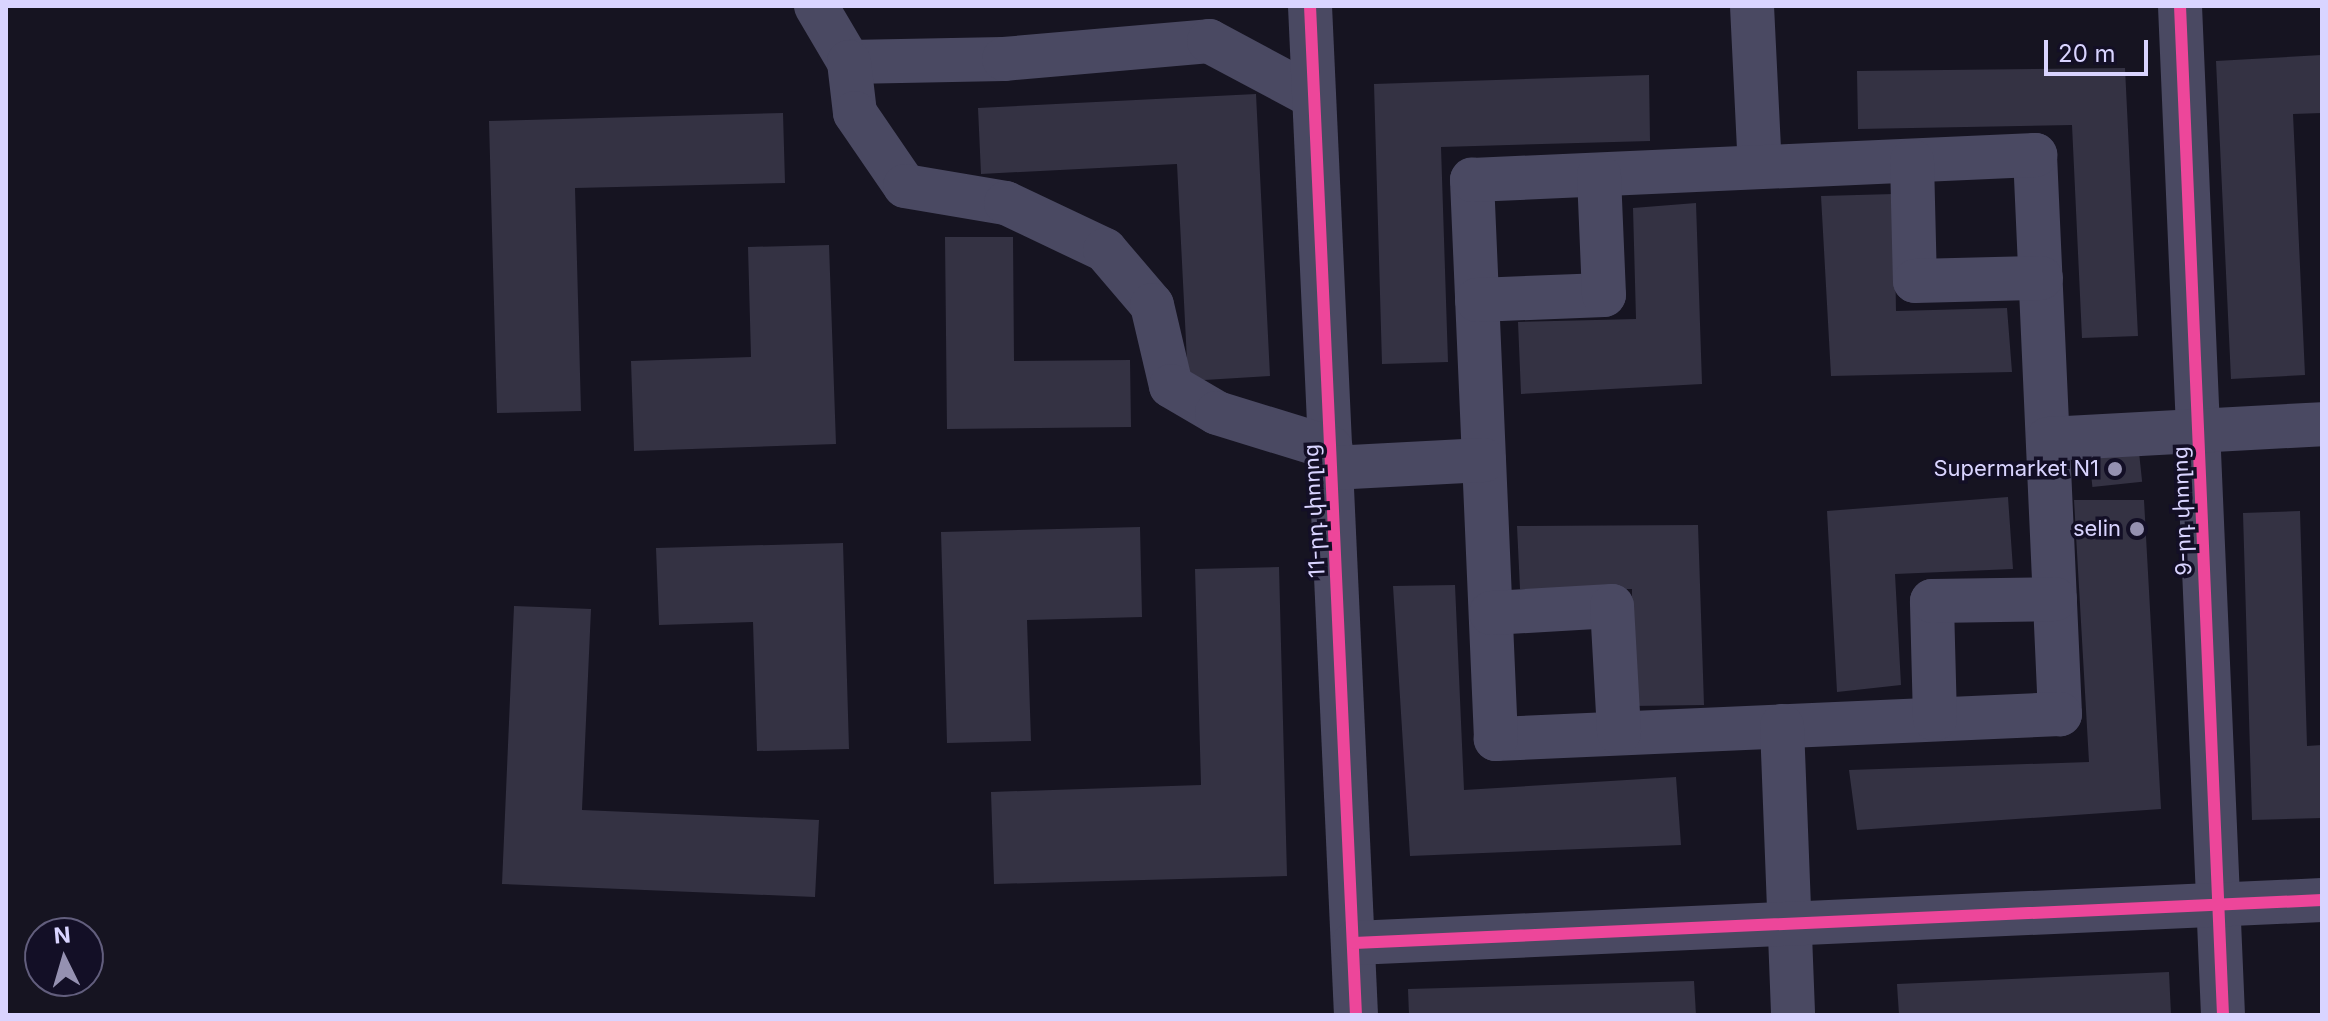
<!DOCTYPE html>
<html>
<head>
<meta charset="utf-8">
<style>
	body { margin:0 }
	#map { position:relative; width:2328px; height:1021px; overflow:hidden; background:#161421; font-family:Inter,"Noto Sans Armenian",sans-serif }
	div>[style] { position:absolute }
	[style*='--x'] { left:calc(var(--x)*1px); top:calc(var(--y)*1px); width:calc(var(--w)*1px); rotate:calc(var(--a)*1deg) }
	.building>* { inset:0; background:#343243; transform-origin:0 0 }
	.minor>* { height:44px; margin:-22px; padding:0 22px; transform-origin:22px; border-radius:22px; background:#4a4962 }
	.cycleway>* { height:12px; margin:-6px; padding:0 6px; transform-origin:6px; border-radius:6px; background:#ed469a }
	.dots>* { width:22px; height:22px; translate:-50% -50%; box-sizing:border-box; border:4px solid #130f26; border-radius:50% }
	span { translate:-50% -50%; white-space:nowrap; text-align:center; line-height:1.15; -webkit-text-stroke:7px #130f26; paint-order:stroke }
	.poi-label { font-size:22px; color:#d9d4ff }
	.right { translate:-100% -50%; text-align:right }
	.street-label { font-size:22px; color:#d9d4ff }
	.frame { position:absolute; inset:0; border:8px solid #d9d4ff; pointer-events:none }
	.north { position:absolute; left:24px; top:917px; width:80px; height:80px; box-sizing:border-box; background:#130f26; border:2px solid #625e7d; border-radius:50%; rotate:355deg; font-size:22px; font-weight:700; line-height:32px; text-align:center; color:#d9d4ff }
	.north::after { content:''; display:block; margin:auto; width:28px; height:36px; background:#9591b1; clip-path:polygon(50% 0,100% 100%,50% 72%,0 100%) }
	.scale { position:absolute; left:2044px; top:40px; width:104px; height:36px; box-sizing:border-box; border:4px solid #d9d4ff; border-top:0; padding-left:10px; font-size:24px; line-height:28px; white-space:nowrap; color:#d9d4ff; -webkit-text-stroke:6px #130f26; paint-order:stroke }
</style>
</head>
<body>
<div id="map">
	<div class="building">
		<i style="clip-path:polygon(2322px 55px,2322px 113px,2293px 114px,2305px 375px,2231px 379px,2216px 61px)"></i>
		<i style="clip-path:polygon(2125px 68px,2138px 336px,2082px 338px,2072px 125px,1858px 129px,1857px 71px)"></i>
		<i style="clip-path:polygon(1649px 75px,1650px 141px,1441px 147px,1448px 362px,1382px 364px,1374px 84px)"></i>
		<i style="clip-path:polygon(1256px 94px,1270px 376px,1188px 381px,1177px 164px,981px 174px,978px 108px)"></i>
		<i style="clip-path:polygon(783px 113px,785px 183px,575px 188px,581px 411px,497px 413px,489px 121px)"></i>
		<i style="clip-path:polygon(1894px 194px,1896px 311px,2007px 308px,2012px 372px,1831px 376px,1821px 196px)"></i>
		<i style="clip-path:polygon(1696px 203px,1702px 384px,1521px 394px,1518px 322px,1636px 319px,1633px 208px)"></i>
		<i style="clip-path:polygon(945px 237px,1013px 237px,1014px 361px,1130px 360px,1131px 427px,947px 429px)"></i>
		<i style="clip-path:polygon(829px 245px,836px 444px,634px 451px,631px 361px,751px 357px,748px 247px)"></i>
		<i style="left:2139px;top:452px;width:30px;height:50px;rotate:84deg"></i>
		<i style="clip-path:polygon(2008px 497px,2013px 569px,1895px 574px,1901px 685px,1837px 692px,1827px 511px)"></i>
		<i style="clip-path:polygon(2074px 500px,2144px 500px,2161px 809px,1857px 830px,1849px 770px,2089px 762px)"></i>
		<i style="clip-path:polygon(2300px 511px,2307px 746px,2322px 745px,2322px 818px,2252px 820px,2243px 513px)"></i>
		<i style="clip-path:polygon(1698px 525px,1704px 705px,1631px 706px,1632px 589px,1520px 589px,1517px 526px)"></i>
		<i style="clip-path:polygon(1140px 527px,1142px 617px,1027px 620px,1031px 741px,947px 743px,941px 532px)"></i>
		<i style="clip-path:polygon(843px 543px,849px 749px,757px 751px,753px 622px,659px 625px,656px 548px)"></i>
		<i style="clip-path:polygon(1279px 567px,1287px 876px,994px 884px,991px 792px,1201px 785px,1195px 569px)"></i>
		<i style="clip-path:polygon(1455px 585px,1464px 790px,1676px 777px,1681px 845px,1410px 856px,1393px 586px)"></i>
		<i style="clip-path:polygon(514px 606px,591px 609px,582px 810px,819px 820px,815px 897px,502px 884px)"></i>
		<i style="clip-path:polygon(2169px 972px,2171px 1015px,1899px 1015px,1897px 984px)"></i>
		<i style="clip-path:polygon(1694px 981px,1696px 1015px,1409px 1015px,1408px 989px)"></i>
	</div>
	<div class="minor">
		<i style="--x:816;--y:6;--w:65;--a:59.5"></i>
		<i style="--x:849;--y:62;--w:155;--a:-1.1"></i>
		<i style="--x:1004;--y:59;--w:206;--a:-5"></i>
		<i style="--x:1209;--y:41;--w:119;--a:28.1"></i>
		<i style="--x:1310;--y:6;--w:1010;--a:87.39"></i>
		<i style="--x:1752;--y:6;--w:161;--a:87.2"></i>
		<i style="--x:2180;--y:6;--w:1010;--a:87.56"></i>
		<i style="--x:849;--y:62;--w:51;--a:83.3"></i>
		<i style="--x:855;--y:113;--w:88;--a:55.6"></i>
		<i style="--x:905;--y:186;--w:102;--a:9.6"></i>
		<i style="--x:1006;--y:203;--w:110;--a:25.4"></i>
		<i style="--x:1105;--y:250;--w:72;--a:49.5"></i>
		<i style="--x:1152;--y:305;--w:83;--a:76.8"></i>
		<i style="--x:1171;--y:386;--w:53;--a:30.4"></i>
		<i style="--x:1217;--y:413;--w:119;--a:17.1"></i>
		<i style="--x:2035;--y:155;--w:560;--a:87.44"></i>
		<i style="--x:2060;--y:714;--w:565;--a:177.46"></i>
		<i style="--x:1496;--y:739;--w:560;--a:-92.46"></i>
		<i style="--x:1472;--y:180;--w:564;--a:-2.54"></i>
		<i style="--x:1912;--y:161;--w:120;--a:88.6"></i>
		<i style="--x:1915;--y:281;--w:126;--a:-1.4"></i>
		<i style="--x:1477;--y:300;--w:127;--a:-2.3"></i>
		<i style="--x:1604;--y:295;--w:120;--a:-92.4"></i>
		<i style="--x:2048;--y:439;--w:274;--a:-3.1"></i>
		<i style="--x:1332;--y:468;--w:152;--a:-3"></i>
		<i style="--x:1491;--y:613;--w:121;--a:-3.3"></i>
		<i style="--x:1612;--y:606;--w:127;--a:86.8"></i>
		<i style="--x:1935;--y:719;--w:118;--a:-91.5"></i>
		<i style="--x:1932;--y:601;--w:123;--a:-0.9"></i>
		<i style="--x:1782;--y:726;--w:289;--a:87.8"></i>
		<i style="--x:1354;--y:943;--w:969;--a:-2.54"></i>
	</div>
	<div class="cycleway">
		<i style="--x:1310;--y:6;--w:1010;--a:87.39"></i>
		<i style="--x:2180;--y:6;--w:1010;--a:87.56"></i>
		<i style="--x:1354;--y:943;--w:969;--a:-2.54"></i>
	</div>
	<div class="dots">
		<i style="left:2115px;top:469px;background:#9591b1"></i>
		<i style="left:2137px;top:529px;background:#9591b1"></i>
	</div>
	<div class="poi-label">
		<span class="right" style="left:2099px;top:469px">Supermarket N1</span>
		<span class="right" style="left:2121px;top:529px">selin</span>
	</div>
	<div class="street-label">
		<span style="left:1314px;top:511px;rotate:-93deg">11-րդ փողոց</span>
		<span style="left:2182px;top:511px;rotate:-92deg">9-րդ փողոց</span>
	</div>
	<div class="frame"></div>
	<div class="north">N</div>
	<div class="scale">20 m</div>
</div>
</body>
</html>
